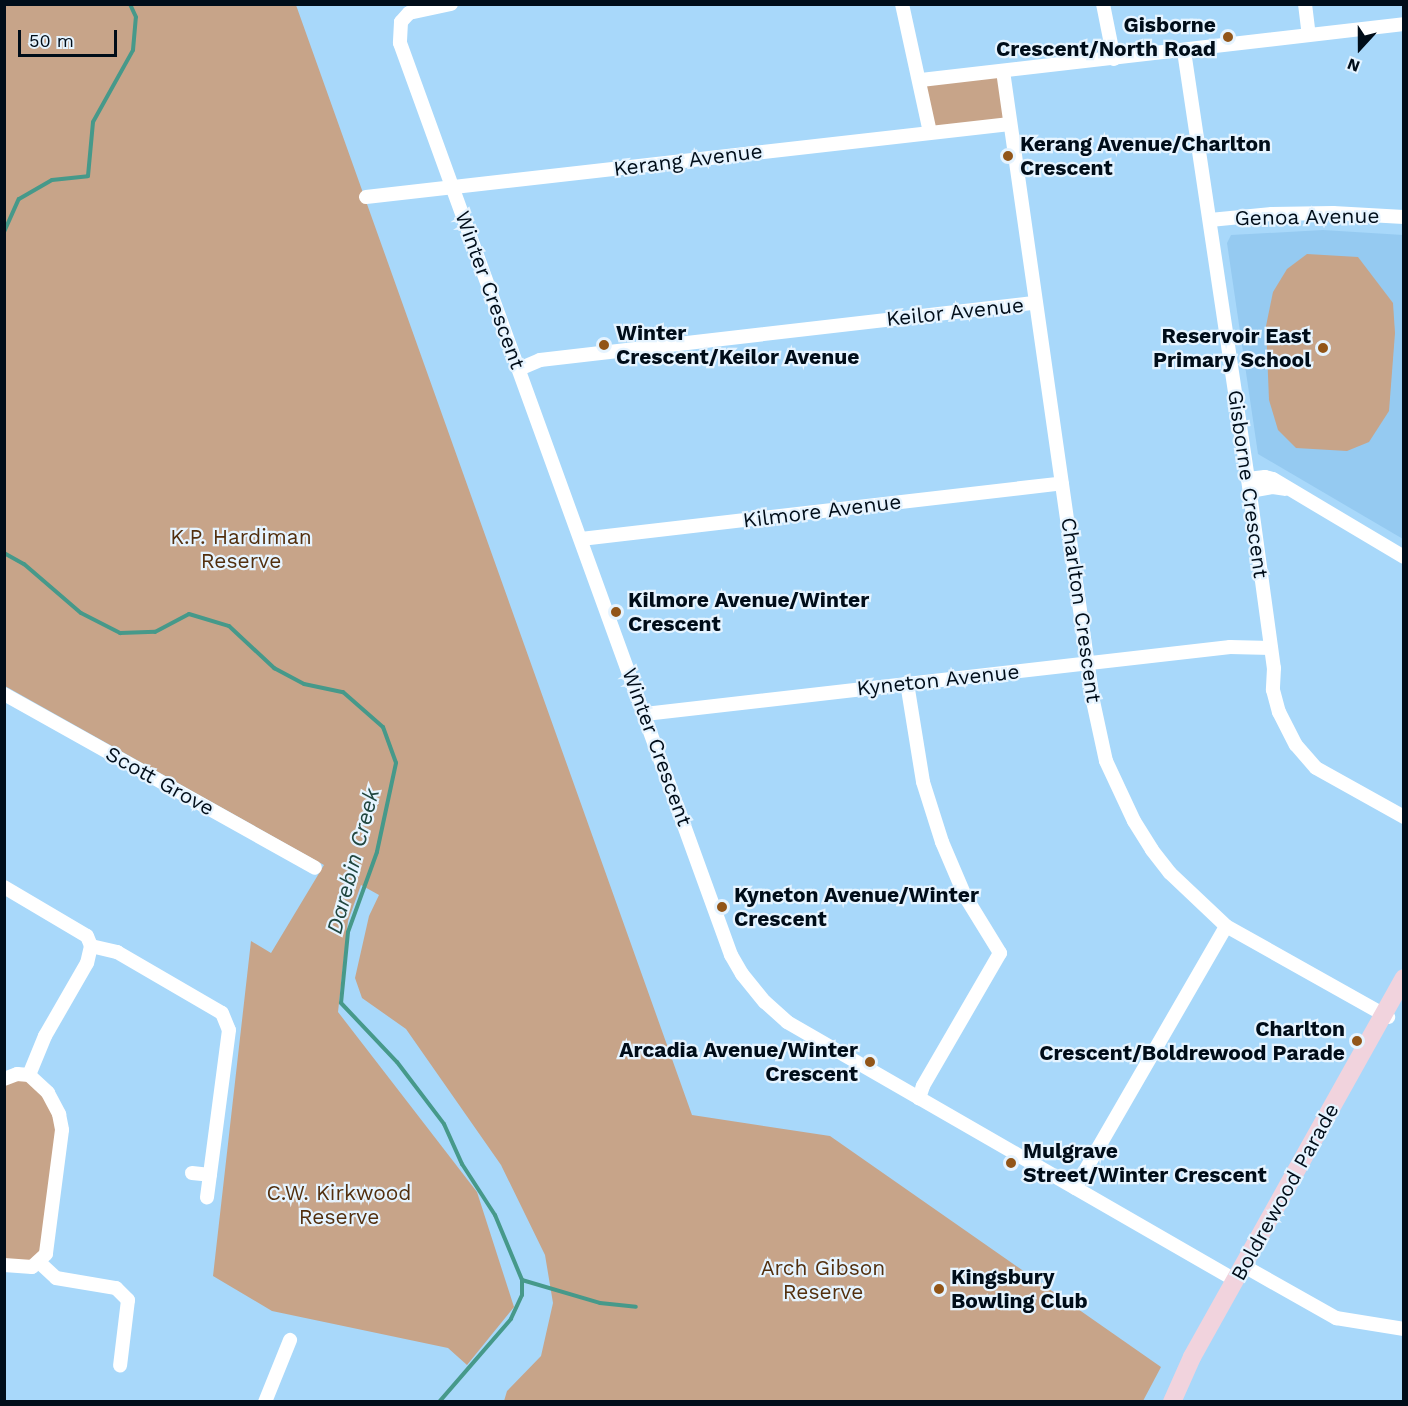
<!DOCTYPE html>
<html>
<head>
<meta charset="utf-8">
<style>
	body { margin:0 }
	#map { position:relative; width:1408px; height:1406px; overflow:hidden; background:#a8d8fa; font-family:"Work Sans",sans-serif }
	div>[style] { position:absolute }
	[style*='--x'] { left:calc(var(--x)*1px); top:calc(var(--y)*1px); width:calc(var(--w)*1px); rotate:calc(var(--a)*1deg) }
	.built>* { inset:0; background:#95caf1 }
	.green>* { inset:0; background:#c7a489; transform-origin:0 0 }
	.stream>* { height:4px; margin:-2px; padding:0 2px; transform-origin:2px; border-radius:2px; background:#46998a }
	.minor>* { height:14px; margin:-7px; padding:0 7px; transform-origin:7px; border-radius:7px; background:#fff }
	.secondary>* { height:18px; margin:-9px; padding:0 9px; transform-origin:9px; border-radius:9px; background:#f1d3dd }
	.dots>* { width:16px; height:16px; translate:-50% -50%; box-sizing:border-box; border:3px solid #e6f4ff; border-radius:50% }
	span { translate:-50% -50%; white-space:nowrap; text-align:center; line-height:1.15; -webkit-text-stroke:4.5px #e6f4ff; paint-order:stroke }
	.poi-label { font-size:21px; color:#000d19; font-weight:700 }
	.right { translate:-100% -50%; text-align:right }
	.left { translate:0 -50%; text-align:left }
	.street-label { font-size:21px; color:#000d19 }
	.park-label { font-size:21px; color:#522f0e }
	.water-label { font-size:22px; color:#20463f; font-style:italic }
	.frame { position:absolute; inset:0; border:6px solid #000d19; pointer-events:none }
	.north { position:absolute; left:1330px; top:18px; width:60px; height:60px; -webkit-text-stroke:4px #e6f4ff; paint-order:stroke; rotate:201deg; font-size:16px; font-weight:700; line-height:24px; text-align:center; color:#000d19 }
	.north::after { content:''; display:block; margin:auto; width:21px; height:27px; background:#000d19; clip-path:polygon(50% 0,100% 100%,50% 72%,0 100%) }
	.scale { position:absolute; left:18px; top:30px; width:99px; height:27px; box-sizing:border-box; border:3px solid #000d19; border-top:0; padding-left:8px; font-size:18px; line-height:21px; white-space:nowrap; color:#000d19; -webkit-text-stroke:4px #e6f4ff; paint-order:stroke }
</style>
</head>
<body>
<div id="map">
	<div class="built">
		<i style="clip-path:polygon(1323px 230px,1403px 235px,1403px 539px,1258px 454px,1227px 243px,1231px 235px)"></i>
	</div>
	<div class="green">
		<i style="clip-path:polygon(5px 5px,296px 5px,692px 1115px,830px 1136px,1161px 1367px,1143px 1401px,504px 1401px,507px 1391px,541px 1356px,553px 1303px,545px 1255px,501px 1165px,406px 1029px,362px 998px,355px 978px,369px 916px,379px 895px,361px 885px,348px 921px,338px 1012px,477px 1192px,514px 1307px,467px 1365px,448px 1348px,272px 1311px,213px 1276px,251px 941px,271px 953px,324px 865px,5px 686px)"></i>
		<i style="left:1003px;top:71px;width:53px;height:82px;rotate:82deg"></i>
		<i style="clip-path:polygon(1307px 254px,1358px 257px,1393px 303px,1395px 333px,1389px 411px,1369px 442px,1347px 451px,1296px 448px,1278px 430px,1269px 400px,1266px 326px,1273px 292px,1287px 269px)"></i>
		<i style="clip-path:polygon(27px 1078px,43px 1095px,59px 1129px,43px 1253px,32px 1263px,5px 1260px,4px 1083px)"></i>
	</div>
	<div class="stream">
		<i style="--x:4;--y:232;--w:36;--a:-66"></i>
		<i style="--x:19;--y:199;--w:38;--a:-30"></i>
		<i style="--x:52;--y:180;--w:36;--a:-6"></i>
		<i style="--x:88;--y:176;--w:54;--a:-84.7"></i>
		<i style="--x:93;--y:122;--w:82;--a:-60.9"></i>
		<i style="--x:133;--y:50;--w:33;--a:-85"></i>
		<i style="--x:136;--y:17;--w:14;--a:-115"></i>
		<i style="--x:4;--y:553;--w:23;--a:29"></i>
		<i style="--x:24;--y:564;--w:75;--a:40.7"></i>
		<i style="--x:81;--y:613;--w:44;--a:27.1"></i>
		<i style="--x:120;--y:633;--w:35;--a:-2"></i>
		<i style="--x:155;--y:632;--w:38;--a:-28"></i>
		<i style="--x:189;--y:614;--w:42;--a:16.7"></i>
		<i style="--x:229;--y:626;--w:62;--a:43"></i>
		<i style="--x:274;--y:668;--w:34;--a:28"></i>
		<i style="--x:304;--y:684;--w:40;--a:12"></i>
		<i style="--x:343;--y:692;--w:53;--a:41.2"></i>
		<i style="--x:383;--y:727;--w:38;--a:70"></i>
		<i style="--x:396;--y:763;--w:91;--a:102.1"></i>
		<i style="--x:377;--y:852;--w:85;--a:109.9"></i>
		<i style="--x:348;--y:932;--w:71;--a:95.6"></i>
		<i style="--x:341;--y:1003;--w:81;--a:46.5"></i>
		<i style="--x:397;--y:1062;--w:78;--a:52.8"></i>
		<i style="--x:444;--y:1124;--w:44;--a:65.8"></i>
		<i style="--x:462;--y:1164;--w:61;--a:57.1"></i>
		<i style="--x:495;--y:1215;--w:70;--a:67.4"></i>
		<i style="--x:522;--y:1280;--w:15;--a:90"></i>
		<i style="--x:522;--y:1295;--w:26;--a:115"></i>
		<i style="--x:511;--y:1319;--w:110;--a:130.9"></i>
		<i style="--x:522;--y:1280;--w:81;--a:16.4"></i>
		<i style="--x:600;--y:1303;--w:36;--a:6"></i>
	</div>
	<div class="minor">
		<i style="--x:451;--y:4;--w:43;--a:167.9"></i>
		<i style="--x:409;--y:13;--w:12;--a:132"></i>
		<i style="--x:401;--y:22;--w:21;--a:93"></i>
		<i style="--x:400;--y:43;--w:970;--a:70.05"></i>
		<i style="--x:731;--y:955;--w:22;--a:60"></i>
		<i style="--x:742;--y:974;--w:36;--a:51"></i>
		<i style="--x:765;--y:1002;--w:30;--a:42"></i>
		<i style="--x:787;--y:1022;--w:517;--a:29.94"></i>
		<i style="--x:902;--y:4;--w:131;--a:77.7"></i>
		<i style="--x:1103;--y:4;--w:56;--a:78.7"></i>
		<i style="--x:1305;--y:4;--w:31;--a:83"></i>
		<i style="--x:1184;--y:51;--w:433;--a:81.5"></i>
		<i style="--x:1248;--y:479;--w:191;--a:82.2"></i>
		<i style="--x:1274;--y:668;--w:22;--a:93"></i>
		<i style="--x:1273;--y:690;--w:23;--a:75"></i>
		<i style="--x:1279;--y:712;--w:37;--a:63"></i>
		<i style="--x:1296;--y:745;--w:30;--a:49"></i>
		<i style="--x:1316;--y:768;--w:101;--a:29.1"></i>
		<i style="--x:1003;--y:71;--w:636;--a:81.87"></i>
		<i style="--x:1093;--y:701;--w:61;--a:77.8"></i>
		<i style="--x:1106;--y:761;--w:66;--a:65"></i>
		<i style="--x:1134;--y:821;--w:34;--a:58"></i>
		<i style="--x:1152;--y:850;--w:29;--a:52"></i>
		<i style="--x:1170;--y:873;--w:77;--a:43.4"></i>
		<i style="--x:1226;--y:926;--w:186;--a:29.3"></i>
		<i style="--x:921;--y:80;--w:486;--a:-6.6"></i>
		<i style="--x:366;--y:197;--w:648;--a:-6.47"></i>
		<i style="--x:1210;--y:220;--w:62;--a:-5.5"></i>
		<i style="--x:1272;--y:214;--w:61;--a:-0.9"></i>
		<i style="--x:1333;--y:213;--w:71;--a:3.2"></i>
		<i style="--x:519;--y:369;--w:23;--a:-23"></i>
		<i style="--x:540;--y:360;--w:499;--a:-6.6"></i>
		<i style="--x:1248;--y:479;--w:17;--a:-7"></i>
		<i style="--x:1265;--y:477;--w:8;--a:14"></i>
		<i style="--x:1273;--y:479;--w:152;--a:30.8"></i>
		<i style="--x:1250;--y:491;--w:23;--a:-10"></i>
		<i style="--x:1273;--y:487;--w:12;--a:9"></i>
		<i style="--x:581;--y:539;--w:484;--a:-6.6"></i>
		<i style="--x:907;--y:683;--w:100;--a:80.8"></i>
		<i style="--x:923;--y:782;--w:63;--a:72.4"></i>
		<i style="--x:942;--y:842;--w:59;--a:66.9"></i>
		<i style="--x:965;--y:896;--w:67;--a:58.4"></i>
		<i style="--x:1000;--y:953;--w:154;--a:120.1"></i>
		<i style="--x:923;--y:1086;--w:13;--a:108"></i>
		<i style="--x:4;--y:694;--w:356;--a:29.2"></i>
		<i style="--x:645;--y:714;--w:589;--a:-6.53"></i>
		<i style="--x:1230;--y:647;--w:41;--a:1.4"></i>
		<i style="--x:4;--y:887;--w:96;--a:30.6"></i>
		<i style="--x:87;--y:936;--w:11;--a:68"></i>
		<i style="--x:91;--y:946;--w:17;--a:103"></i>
		<i style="--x:87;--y:963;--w:84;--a:119.9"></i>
		<i style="--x:45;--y:1036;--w:42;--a:112.3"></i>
		<i style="--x:91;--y:946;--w:27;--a:13"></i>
		<i style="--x:117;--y:952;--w:121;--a:30.2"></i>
		<i style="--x:222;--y:1013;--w:18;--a:68"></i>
		<i style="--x:229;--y:1030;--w:169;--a:97.5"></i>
		<i style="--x:4;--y:1079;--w:14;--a:-21"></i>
		<i style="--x:17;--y:1074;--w:12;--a:5"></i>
		<i style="--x:29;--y:1075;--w:26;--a:43"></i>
		<i style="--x:48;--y:1093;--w:24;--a:62"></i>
		<i style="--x:59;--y:1114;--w:16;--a:79"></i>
		<i style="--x:62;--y:1130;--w:125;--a:97.4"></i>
		<i style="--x:46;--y:1254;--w:19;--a:137"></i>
		<i style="--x:32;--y:1267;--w:28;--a:-176"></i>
		<i style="--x:192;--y:1173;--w:18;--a:6"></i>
		<i style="--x:1075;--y:1188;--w:302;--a:-60"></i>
		<i style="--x:40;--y:1263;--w:22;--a:43"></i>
		<i style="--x:56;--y:1278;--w:61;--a:9.5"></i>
		<i style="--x:116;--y:1288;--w:17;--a:45"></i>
		<i style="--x:128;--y:1300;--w:66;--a:96.9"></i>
		<i style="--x:1244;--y:1266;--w:106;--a:29.5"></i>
		<i style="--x:1336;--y:1318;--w:69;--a:9.2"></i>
		<i style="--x:265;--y:1402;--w:67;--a:-68"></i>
	</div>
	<div class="secondary">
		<i style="--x:1172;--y:1402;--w:49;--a:-66"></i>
		<i style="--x:1192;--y:1357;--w:434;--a:-60.8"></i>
	</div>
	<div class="dots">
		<i style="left:1228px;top:37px;background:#925518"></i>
		<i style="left:1008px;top:156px;background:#925518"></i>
		<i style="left:604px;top:345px;background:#925518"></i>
		<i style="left:1323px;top:348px;background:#925518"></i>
		<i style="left:616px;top:612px;background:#925518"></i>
		<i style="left:722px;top:907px;background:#925518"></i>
		<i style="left:1357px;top:1041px;background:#925518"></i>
		<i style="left:870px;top:1062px;background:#925518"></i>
		<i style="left:1011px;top:1163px;background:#925518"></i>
		<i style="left:939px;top:1289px;background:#925518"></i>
	</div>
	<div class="poi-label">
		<span class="right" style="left:1216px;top:37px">Gisborne<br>Crescent/North Road</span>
		<span class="left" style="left:1020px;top:156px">Kerang Avenue/Charlton<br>Crescent</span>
		<span class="left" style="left:616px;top:345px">Winter<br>Crescent/Keilor Avenue</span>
		<span class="right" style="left:1311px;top:348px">Reservoir East<br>Primary School</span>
		<span class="left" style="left:628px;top:612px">Kilmore Avenue/Winter<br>Crescent</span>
		<span class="left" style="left:734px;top:907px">Kyneton Avenue/Winter<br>Crescent</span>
		<span class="right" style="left:1345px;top:1041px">Charlton<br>Crescent/Boldrewood Parade</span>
		<span class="right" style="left:858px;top:1062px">Arcadia Avenue/Winter<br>Crescent</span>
		<span class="left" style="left:1023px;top:1163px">Mulgrave<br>Street/Winter Crescent</span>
		<span class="left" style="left:951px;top:1289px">Kingsbury<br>Bowling Club</span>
	</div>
	<div class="street-label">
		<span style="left:688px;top:160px;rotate:-7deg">Kerang Avenue</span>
		<span style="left:1307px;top:217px;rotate:-1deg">Genoa Avenue</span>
		<span style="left:490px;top:290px;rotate:70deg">Winter Crescent</span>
		<span style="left:955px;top:312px;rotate:-6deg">Keilor Avenue</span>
		<span style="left:1248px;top:484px;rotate:82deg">Gisborne Crescent</span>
		<span style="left:822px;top:511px;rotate:-7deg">Kilmore Avenue</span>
		<span style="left:1081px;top:610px;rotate:82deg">Charlton Crescent</span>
		<span style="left:938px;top:680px;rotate:-6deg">Kyneton Avenue</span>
		<span style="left:657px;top:747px;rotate:70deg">Winter Crescent</span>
		<span style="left:160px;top:781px;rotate:29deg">Scott Grove</span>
		<span style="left:1285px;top:1192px;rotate:-61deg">Boldrewood Parade</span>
	</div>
	<div class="park-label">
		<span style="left:241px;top:549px">K.P. Hardiman<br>Reserve</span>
		<span style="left:339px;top:1205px">C.W. Kirkwood<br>Reserve</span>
		<span style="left:823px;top:1280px">Arch Gibson<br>Reserve</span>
	</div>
	<div class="water-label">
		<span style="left:353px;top:861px;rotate:-75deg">Darebin Creek</span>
	</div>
	<div class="frame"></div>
	<div class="north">N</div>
	<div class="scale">50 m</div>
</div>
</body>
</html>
